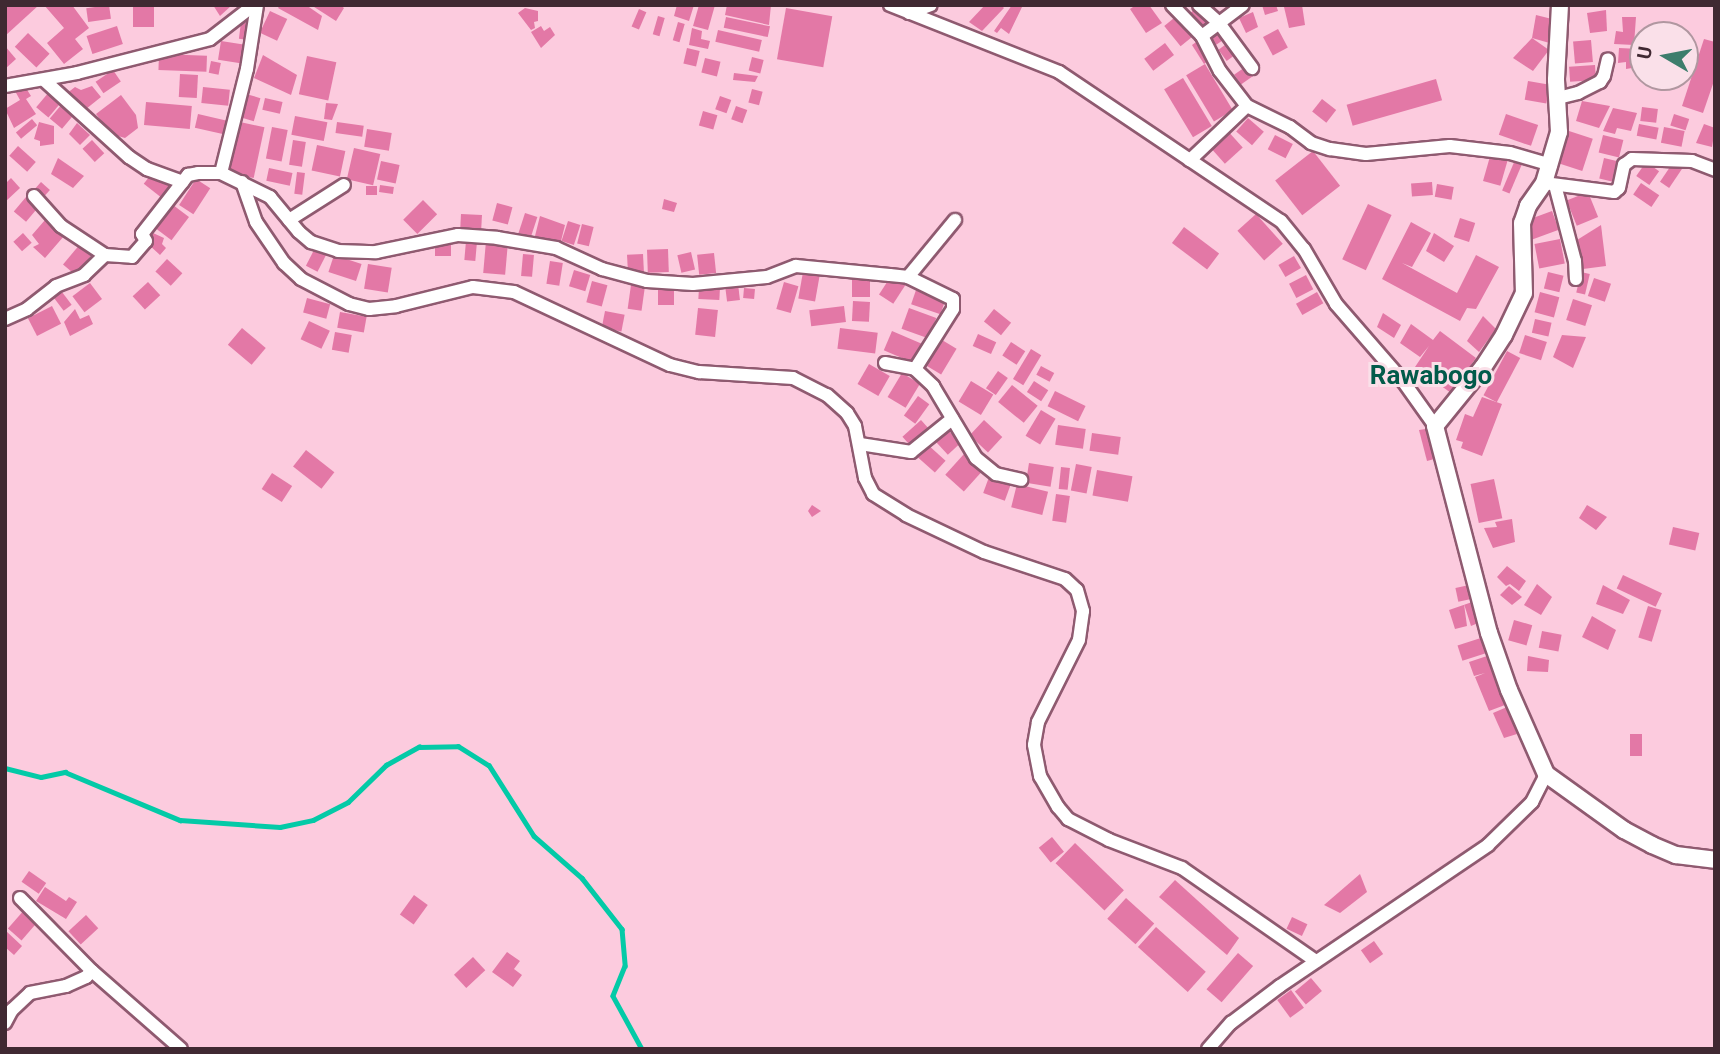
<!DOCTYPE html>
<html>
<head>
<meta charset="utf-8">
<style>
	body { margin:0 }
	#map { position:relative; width:1720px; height:1054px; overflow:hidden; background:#fccbde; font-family:Roboto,sans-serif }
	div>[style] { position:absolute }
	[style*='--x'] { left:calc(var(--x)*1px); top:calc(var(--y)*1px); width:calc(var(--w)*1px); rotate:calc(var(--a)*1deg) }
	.stream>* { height:4.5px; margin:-2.25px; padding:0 2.25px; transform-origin:2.25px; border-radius:2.25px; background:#03caa7 }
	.building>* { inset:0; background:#e378a6; transform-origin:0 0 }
	.roads { filter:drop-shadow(2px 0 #8f5a70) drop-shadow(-2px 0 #8f5a70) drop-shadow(0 2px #8f5a70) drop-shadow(0 -2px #8f5a70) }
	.minor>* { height:12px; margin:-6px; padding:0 6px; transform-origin:6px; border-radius:6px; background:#fff }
	.tertiary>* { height:16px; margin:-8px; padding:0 8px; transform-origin:8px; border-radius:8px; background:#fff }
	span { translate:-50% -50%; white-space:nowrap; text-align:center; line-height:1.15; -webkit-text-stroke:6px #fae0e9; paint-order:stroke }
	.quarter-label { font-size:26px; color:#015b4a; font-weight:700 }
	.frame { position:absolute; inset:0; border:7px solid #402932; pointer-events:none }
	.north { position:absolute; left:1629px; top:21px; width:70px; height:70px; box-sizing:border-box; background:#fae0e9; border:2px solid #b097a0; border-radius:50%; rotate:280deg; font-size:19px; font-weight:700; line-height:28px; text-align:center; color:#402932 }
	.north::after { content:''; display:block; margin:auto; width:24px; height:32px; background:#3d7d6c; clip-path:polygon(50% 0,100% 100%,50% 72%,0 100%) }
</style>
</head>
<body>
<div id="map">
	<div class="stream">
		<i style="--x:5;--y:768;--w:37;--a:14"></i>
		<i style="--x:41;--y:777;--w:25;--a:-12"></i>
		<i style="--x:65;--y:772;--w:125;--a:22.7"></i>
		<i style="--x:180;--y:820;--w:100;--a:4"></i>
		<i style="--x:280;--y:827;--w:34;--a:-12"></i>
		<i style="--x:313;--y:820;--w:39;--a:-27"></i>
		<i style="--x:348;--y:802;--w:53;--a:-44.2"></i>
		<i style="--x:386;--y:765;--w:38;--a:-29"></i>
		<i style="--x:419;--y:747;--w:39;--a:-1"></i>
		<i style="--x:458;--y:746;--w:36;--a:32"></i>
		<i style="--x:489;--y:765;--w:84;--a:57.6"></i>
		<i style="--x:534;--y:836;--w:64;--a:41.2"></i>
		<i style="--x:582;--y:878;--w:65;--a:51.9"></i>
		<i style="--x:622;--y:929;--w:37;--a:85"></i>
		<i style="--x:625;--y:966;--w:32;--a:112"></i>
		<i style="--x:613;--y:996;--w:60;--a:61.3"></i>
	</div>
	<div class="building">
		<i style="clip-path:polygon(5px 5px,39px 5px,5px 36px)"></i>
		<i style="clip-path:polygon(44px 5px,72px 5px,89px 28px,75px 39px,83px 49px,64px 64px,47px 43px,64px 28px)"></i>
		<i style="left:109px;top:5px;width:14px;height:23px;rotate:82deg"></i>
		<i style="left:133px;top:5px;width:21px;height:22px"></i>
		<i style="clip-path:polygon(213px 5px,232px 5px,220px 16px)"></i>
		<i style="clip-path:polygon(280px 5px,306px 5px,322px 16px,318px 30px,278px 8px)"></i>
		<i style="clip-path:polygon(311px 5px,340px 5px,344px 8px,336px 21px)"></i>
		<i style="clip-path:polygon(677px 5px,694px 5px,689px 21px,674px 16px)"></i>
		<i style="clip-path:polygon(699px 5px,715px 5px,708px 30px,693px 26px)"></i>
		<i style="clip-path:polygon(727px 5px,771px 5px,769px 25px,725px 15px)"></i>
		<i style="clip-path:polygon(985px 5px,1001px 5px,1004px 8px,982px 31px,969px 22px)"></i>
		<i style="clip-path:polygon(1012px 5px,1022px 7px,1009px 34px,1001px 28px,997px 33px,994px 31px)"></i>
		<i style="clip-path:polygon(1136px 5px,1149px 5px,1162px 23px,1146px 33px,1130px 9px)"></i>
		<i style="clip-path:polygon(1262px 5px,1276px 5px,1278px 11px,1265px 15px)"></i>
		<i style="clip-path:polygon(1302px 5px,1305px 25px,1289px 28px,1284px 7px)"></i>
		<i style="left:1198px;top:6px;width:21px;height:15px;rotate:47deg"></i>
		<i style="clip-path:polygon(525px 8px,538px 11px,538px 21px,534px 22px,535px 28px,531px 30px,518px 13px)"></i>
		<i style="left:786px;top:8px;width:47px;height:52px;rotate:10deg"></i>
		<i style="left:639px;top:9px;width:8px;height:19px;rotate:23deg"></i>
		<i style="clip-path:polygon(1606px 10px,1607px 31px,1590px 33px,1587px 13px)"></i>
		<i style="left:270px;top:11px;width:19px;height:24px;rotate:25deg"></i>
		<i style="clip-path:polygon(1253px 12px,1258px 27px,1246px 33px,1239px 18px)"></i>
		<i style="left:1179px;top:14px;width:26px;height:19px;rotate:51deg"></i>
		<i style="clip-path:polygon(1536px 15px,1556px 20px,1553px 44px,1532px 38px)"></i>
		<i style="left:658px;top:16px;width:7px;height:19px;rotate:16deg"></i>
		<i style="left:726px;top:17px;width:45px;height:11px;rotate:12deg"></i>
		<i style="clip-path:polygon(1622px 17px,1636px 17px,1634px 45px,1614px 44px,1616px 31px,1623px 32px)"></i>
		<i style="left:241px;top:22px;width:8px;height:17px;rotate:7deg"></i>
		<i style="left:678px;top:22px;width:7px;height:19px;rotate:16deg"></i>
		<i style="left:117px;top:26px;width:19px;height:32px;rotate:72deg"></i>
		<i style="clip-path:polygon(541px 26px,544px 31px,550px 27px,555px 35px,541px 48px,531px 32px)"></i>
		<i style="clip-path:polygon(692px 28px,702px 31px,701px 39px,710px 41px,708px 49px,689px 45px)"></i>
		<i style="left:1220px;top:29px;width:11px;height:16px;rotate:56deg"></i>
		<i style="left:1278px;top:29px;width:21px;height:17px;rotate:62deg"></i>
		<i style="left:718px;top:30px;width:45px;height:12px;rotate:13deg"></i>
		<i style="left:28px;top:33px;width:30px;height:19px;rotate:44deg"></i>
		<i style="clip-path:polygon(1532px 38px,1549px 50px,1533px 71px,1513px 58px)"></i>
		<i style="clip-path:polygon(1704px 39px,1715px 42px,1715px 78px,1703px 113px,1682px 106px)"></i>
		<i style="clip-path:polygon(1199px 40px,1212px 58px,1204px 64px,1192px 45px)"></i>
		<i style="left:1591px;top:40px;width:22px;height:18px;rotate:85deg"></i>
		<i style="left:221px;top:41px;width:26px;height:19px;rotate:9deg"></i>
		<i style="left:1229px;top:42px;width:14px;height:13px;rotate:54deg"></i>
		<i style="left:1165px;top:43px;width:15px;height:26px;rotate:53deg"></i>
		<i style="clip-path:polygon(5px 46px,16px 59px,5px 69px)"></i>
		<i style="left:687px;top:48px;width:13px;height:16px;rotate:13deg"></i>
		<i style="clip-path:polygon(1619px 48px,1640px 49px,1638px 67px,1626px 69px,1626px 62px,1618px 63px)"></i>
		<i style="left:159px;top:54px;width:48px;height:16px;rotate:2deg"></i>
		<i style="clip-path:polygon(263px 55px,297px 75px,291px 95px,254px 78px)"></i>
		<i style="left:307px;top:56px;width:30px;height:39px;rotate:12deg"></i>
		<i style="left:752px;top:57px;width:12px;height:14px;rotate:14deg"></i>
		<i style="left:705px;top:58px;width:16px;height:15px;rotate:14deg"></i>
		<i style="left:211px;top:61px;width:10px;height:12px;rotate:11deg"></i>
		<i style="left:1205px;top:64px;width:54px;height:22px;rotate:59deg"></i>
		<i style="left:1248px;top:65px;width:12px;height:17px;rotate:55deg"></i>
		<i style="left:1595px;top:65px;width:15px;height:26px;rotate:86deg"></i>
		<i style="left:113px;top:70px;width:14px;height:21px;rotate:56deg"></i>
		<i style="clip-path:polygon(734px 73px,758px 76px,755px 82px,733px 80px)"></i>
		<i style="left:180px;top:74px;width:18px;height:23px;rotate:3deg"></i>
		<i style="left:1183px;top:78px;width:56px;height:22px;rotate:59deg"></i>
		<i style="left:1436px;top:79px;width:22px;height:93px;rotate:74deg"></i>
		<i style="left:1528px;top:81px;width:22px;height:19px;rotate:10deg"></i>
		<i style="clip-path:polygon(24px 85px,31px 96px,26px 99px,36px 114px,14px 128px,5px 109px,20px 100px,15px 91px)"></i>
		<i style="clip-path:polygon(92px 86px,101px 97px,81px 113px,66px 94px,75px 87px,81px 90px)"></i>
		<i style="left:203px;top:87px;width:27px;height:16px;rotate:6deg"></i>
		<i style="left:752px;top:89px;width:11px;height:14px;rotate:15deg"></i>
		<i style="left:49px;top:92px;width:16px;height:20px;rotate:40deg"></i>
		<i style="left:246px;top:94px;width:15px;height:24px;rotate:16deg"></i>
		<i style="clip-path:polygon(121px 95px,136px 115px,138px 128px,125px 138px,111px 134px,96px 114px)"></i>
		<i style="left:720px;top:96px;width:12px;height:14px;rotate:20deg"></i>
		<i style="left:265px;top:98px;width:18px;height:12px;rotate:13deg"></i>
		<i style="left:1322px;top:99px;width:18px;height:16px;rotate:38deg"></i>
		<i style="clip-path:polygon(1582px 101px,1610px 106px,1599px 128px,1576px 121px)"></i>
		<i style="left:146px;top:102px;width:46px;height:23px;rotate:5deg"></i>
		<i style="clip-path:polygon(326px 103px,338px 104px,332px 120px,324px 119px)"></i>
		<i style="left:62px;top:104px;width:16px;height:19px;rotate:40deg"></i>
		<i style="left:736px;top:106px;width:12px;height:14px;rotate:20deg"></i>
		<i style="left:1642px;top:107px;width:16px;height:14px;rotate:7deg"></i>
		<i style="clip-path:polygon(1613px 108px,1637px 113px,1631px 131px,1617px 128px,1615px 134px,1603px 131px)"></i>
		<i style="left:703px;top:111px;width:15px;height:15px;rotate:16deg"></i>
		<i style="left:198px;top:114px;width:32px;height:14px;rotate:13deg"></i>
		<i style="left:1506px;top:114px;width:34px;height:22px;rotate:19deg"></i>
		<i style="left:1674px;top:114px;width:16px;height:12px;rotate:18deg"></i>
		<i style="left:295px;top:116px;width:33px;height:19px;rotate:11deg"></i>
		<i style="left:1248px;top:118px;width:21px;height:18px;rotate:41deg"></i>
		<i style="left:32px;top:119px;width:8px;height:21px;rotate:50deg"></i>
		<i style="clip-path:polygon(39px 122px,54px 126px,54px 144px,40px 146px,40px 141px,34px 139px)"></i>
		<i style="left:240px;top:122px;width:25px;height:52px;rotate:12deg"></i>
		<i style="left:337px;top:122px;width:27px;height:11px;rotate:8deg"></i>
		<i style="clip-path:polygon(77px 123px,90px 135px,80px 145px,69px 134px)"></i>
		<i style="left:1639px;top:124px;width:20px;height:12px;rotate:11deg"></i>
		<i style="clip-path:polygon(1704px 124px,1715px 128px,1712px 147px,1696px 143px)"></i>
		<i style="left:272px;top:127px;width:16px;height:32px;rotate:11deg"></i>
		<i style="left:1664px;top:127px;width:21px;height:16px;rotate:11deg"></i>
		<i style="left:367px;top:129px;width:25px;height:18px;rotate:9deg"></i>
		<i style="left:1226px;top:129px;width:25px;height:24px;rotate:48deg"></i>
		<i style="left:1569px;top:131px;width:25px;height:34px;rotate:18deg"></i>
		<i style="left:1275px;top:135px;width:20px;height:16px;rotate:27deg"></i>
		<i style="left:1603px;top:135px;width:21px;height:18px;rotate:14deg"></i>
		<i style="left:92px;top:140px;width:18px;height:13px;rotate:47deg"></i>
		<i style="left:293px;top:140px;width:13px;height:25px;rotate:9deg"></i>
		<i style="left:317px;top:145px;width:29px;height:26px;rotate:12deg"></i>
		<i style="left:18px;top:146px;width:24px;height:13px;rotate:42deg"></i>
		<i style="left:354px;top:148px;width:27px;height:32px;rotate:13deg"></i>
		<i style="left:1313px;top:151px;width:44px;height:48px;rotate:52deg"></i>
		<i style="left:1491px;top:153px;width:18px;height:29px;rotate:16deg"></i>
		<i style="clip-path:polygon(58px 158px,84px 176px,73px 188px,51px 174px)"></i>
		<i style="left:1604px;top:158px;width:13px;height:21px;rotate:13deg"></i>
		<i style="left:1515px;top:160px;width:8px;height:33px;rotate:23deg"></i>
		<i style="left:381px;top:161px;width:19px;height:19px;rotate:12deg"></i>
		<i style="left:1674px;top:161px;width:11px;height:25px;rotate:34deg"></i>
		<i style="left:1646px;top:162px;width:16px;height:17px;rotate:35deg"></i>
		<i style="left:269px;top:168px;width:24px;height:13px;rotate:12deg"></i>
		<i style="left:153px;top:172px;width:23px;height:15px;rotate:38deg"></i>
		<i style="left:297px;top:172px;width:8px;height:22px;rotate:7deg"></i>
		<i style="clip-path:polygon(11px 178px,20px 188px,5px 202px,5px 184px)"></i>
		<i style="left:196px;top:179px;width:17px;height:31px;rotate:33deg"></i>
		<i style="left:41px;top:182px;width:12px;height:10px;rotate:42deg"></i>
		<i style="left:1432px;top:182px;width:13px;height:21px;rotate:86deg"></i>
		<i style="left:1641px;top:183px;width:22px;height:14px;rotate:34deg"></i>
		<i style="left:1437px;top:184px;width:17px;height:13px;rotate:10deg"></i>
		<i style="left:380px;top:185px;width:14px;height:7px;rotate:8deg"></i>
		<i style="left:366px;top:186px;width:11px;height:9px"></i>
		<i style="left:1588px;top:192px;width:27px;height:23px;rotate:68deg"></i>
		<i style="left:26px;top:197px;width:16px;height:19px;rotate:40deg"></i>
		<i style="clip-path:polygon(664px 199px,677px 203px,674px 212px,662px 209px)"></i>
		<i style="left:423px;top:200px;width:20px;height:28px;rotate:45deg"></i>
		<i style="left:497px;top:203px;width:16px;height:18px;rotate:15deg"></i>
		<i style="left:1368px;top:204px;width:26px;height:61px;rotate:25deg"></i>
		<i style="left:173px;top:205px;width:20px;height:29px;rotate:37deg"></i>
		<i style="left:1552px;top:211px;width:20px;height:29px;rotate:70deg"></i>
		<i style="left:525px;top:213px;width:13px;height:21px;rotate:18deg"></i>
		<i style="left:461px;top:214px;width:21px;height:14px;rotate:3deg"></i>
		<i style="left:1256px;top:214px;width:40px;height:25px;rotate:48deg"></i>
		<i style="clip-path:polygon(540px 216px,565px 225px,560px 245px,535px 236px)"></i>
		<i style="left:1460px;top:218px;width:16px;height:20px;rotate:18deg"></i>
		<i style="clip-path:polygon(45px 220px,64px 236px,45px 258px,33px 247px,39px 244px,32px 235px)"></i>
		<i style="left:568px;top:221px;width:13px;height:21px;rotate:18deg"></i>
		<i style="clip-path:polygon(1411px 222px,1431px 233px,1412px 267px,1402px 263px,1457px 293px,1476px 255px,1499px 267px,1476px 309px,1467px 308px,1460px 321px,1382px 279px)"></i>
		<i style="left:582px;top:224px;width:12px;height:20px;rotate:14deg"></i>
		<i style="clip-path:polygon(1601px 225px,1606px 266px,1583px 269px,1577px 240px)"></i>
		<i style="left:1184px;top:227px;width:44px;height:20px;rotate:37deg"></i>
		<i style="left:23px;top:233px;width:13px;height:13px;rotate:48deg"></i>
		<i style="clip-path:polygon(153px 233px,164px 238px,162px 244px,166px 248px,160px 255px,148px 244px)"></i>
		<i style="clip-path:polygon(1434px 233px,1454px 246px,1444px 262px,1426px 251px)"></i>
		<i style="left:1560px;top:239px;width:25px;height:26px;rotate:79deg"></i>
		<i style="left:435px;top:240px;width:16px;height:16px"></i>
		<i style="left:466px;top:241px;width:11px;height:19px;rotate:5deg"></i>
		<i style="left:486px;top:241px;width:22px;height:32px;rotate:5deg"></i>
		<i style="left:81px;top:243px;width:16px;height:28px;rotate:40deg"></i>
		<i style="left:315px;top:248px;width:13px;height:20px;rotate:27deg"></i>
		<i style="left:668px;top:249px;width:23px;height:21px;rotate:88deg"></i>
		<i style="left:691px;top:252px;width:18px;height:14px;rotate:77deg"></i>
		<i style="left:714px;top:253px;width:20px;height:17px;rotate:84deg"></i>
		<i style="left:523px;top:254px;width:11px;height:22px;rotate:5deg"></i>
		<i style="left:643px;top:254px;width:21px;height:16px;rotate:87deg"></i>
		<i style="left:334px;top:255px;width:29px;height:18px;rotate:18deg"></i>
		<i style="left:1294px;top:256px;width:14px;height:18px;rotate:60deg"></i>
		<i style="left:167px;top:259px;width:21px;height:17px;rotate:43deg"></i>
		<i style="left:550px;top:261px;width:13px;height:23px;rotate:9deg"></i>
		<i style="left:368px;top:264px;width:24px;height:25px;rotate:9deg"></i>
		<i style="left:574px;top:270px;width:17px;height:17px;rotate:17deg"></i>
		<i style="left:803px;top:272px;width:17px;height:27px;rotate:10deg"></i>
		<i style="left:1548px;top:272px;width:16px;height:17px;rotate:14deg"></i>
		<i style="left:1581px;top:272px;width:9px;height:21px;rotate:13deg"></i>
		<i style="left:1306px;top:275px;width:16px;height:19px;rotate:63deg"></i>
		<i style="left:891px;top:276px;width:17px;height:22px;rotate:33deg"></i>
		<i style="left:852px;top:278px;width:18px;height:19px"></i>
		<i style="left:1594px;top:278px;width:18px;height:19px;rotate:19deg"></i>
		<i style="left:592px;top:281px;width:16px;height:22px;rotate:15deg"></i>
		<i style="left:148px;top:282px;width:18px;height:21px;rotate:47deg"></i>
		<i style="left:784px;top:282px;width:15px;height:28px;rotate:16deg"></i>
		<i style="left:90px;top:283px;width:20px;height:22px;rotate:53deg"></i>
		<i style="left:738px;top:284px;width:16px;height:13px;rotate:83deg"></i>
		<i style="left:631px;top:285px;width:14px;height:24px;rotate:8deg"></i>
		<i style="left:674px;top:285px;width:20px;height:16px;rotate:90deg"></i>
		<i style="left:699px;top:287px;width:21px;height:12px;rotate:3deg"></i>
		<i style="left:59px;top:288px;width:21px;height:10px;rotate:53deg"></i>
		<i style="left:744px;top:288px;width:11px;height:10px;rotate:5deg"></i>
		<i style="left:916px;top:290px;width:31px;height:15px;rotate:19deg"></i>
		<i style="left:1317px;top:292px;width:13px;height:24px;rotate:61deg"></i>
		<i style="left:1540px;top:292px;width:20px;height:21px;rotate:15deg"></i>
		<i style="left:307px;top:298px;width:24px;height:15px;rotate:15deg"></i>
		<i style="left:1573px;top:299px;width:20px;height:22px;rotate:18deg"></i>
		<i style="left:853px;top:301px;width:17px;height:20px;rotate:3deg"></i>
		<i style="left:52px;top:306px;width:20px;height:27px;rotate:63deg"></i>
		<i style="left:844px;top:306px;width:16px;height:35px;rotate:83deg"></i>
		<i style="left:698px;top:308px;width:20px;height:27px;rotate:6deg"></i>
		<i style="left:909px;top:308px;width:29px;height:22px;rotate:20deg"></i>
		<i style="clip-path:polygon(75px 309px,80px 319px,89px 315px,93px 324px,70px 336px,64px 322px)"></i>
		<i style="left:994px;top:309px;width:22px;height:16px;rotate:39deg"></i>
		<i style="left:605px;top:311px;width:20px;height:17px;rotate:11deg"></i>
		<i style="left:340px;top:312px;width:27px;height:16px;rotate:10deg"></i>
		<i style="clip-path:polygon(1383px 313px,1401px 325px,1394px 338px,1377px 327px)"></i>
		<i style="clip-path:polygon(1483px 316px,1496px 329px,1479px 352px,1467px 341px)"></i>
		<i style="left:1535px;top:319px;width:17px;height:14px;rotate:13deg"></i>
		<i style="left:309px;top:321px;width:23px;height:20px;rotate:25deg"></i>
		<i style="clip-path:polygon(1411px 324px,1433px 340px,1440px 331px,1476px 358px,1451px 393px,1415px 367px,1429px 346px,1420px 357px,1400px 343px)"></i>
		<i style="left:242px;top:328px;width:31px;height:22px;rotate:40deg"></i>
		<i style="left:840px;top:328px;width:38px;height:21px;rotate:7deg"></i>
		<i style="left:892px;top:331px;width:33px;height:21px;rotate:23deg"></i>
		<i style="left:335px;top:332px;width:17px;height:18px;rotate:10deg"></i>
		<i style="left:978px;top:334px;width:20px;height:13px;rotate:24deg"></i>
		<i style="left:1525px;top:335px;width:23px;height:19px;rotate:18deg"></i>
		<i style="clip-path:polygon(1562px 335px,1586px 337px,1573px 368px,1553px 357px)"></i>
		<i style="left:942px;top:340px;width:17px;height:30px;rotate:31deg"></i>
		<i style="left:1011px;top:342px;width:17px;height:16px;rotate:33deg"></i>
		<i style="left:1031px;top:349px;width:12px;height:35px;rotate:31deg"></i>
		<i style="left:1507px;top:351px;width:15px;height:50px;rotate:28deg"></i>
		<i style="left:869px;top:364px;width:24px;height:23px;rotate:30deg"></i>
		<i style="left:1041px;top:366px;width:15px;height:10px;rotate:28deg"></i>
		<i style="left:998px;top:371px;width:12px;height:21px;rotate:35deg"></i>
		<i style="left:902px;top:373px;width:21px;height:28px;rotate:31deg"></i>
		<i style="left:971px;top:381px;width:26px;height:24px;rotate:31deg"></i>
		<i style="left:1034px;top:381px;width:17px;height:13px;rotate:33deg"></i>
		<i style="left:1012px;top:385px;width:33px;height:22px;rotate:39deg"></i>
		<i style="left:1055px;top:391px;width:34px;height:17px;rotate:26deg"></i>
		<i style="left:918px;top:396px;width:14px;height:24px;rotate:36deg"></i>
		<i style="clip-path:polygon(1482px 397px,1502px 404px,1482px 456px,1461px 448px,1463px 442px,1456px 440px,1465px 414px,1473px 417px)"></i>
		<i style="left:1041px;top:410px;width:17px;height:30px;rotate:31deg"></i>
		<i style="left:921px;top:420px;width:13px;height:25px;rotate:48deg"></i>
		<i style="left:984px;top:420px;width:25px;height:21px;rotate:43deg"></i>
		<i style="left:1058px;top:425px;width:28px;height:20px;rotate:8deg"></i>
		<i style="clip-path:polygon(1432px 428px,1438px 458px,1427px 461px,1419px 430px)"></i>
		<i style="left:948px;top:430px;width:18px;height:17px;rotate:47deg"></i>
		<i style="left:1092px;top:433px;width:29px;height:18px;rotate:8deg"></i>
		<i style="left:927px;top:444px;width:25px;height:16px;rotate:42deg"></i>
		<i style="left:306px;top:450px;width:36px;height:21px;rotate:38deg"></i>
		<i style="left:964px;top:454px;width:25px;height:28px;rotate:42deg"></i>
		<i style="left:1029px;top:463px;width:25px;height:20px;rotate:9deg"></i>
		<i style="left:1076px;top:464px;width:16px;height:27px;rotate:11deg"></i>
		<i style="left:1061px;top:467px;width:9px;height:22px;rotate:6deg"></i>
		<i style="left:1097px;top:470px;width:36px;height:26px;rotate:10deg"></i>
		<i style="left:272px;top:473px;width:24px;height:19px;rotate:33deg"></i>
		<i style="left:989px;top:477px;width:23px;height:17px;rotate:20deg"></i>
		<i style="left:1494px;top:479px;width:40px;height:24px;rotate:78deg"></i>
		<i style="left:1017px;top:484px;width:32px;height:24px;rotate:14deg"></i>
		<i style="left:1056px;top:494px;width:14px;height:27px;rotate:8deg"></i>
		<i style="clip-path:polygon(812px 505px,821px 511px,812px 517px,808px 511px)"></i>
		<i style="clip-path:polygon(1587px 505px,1607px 517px,1596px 530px,1579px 518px)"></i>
		<i style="clip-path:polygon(1512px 519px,1515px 542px,1493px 548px,1484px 528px,1497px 527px,1495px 522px)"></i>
		<i style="left:1673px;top:527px;width:27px;height:18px;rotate:13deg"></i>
		<i style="clip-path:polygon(1507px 566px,1526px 581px,1519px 591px,1510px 584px,1506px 586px,1497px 577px)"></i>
		<i style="left:1623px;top:575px;width:43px;height:15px;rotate:25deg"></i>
		<i style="left:1474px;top:584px;width:14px;height:19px;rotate:78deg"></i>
		<i style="clip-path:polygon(1537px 584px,1552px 597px,1541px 615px,1524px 605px)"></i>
		<i style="clip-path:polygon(1603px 585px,1630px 600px,1623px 614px,1596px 604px)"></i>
		<i style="clip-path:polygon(1509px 586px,1522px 597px,1512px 605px,1500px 595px)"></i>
		<i style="clip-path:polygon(1478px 600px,1483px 621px,1471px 626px,1464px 604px,1467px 626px,1455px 629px,1449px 610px)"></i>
		<i style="left:1648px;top:606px;width:14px;height:33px;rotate:17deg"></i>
		<i style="clip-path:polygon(1592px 616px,1616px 630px,1608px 650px,1582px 637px)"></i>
		<i style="left:1514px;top:620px;width:19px;height:21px;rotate:16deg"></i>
		<i style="left:1542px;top:631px;width:20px;height:17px;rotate:11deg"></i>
		<i style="left:1487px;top:636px;width:16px;height:31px;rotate:72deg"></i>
		<i style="clip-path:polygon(1493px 654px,1513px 702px,1489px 711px,1475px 677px,1485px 673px,1474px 676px,1469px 662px)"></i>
		<i style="clip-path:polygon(1528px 656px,1549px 660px,1548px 672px,1527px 671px)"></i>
		<i style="clip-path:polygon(1507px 707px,1517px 734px,1504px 738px,1493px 713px)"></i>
		<i style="left:1630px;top:734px;width:12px;height:22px"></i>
		<i style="left:1052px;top:837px;width:19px;height:17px;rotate:51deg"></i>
		<i style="left:1075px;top:843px;width:68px;height:28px;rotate:44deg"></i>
		<i style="left:29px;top:871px;width:21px;height:13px;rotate:35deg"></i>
		<i style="clip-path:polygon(1360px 874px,1367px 892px,1340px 913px,1324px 905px)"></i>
		<i style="clip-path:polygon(1175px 880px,1239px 938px,1227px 955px,1159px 897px)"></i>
		<i style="clip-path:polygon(45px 887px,66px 901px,69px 897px,77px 902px,66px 919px,36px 901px)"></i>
		<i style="left:414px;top:895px;width:17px;height:24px;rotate:36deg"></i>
		<i style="left:1126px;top:898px;width:38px;height:28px;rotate:42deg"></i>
		<i style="left:25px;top:909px;width:18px;height:26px;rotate:41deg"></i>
		<i style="left:86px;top:915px;width:18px;height:24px;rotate:47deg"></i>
		<i style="left:1292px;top:917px;width:17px;height:13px;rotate:25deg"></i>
		<i style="left:1156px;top:927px;width:67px;height:27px;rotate:42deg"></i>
		<i style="clip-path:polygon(5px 930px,22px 946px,14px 955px,5px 947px)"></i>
		<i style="left:1374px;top:941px;width:16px;height:16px;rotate:55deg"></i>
		<i style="clip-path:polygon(507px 952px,520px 961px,514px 969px,522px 975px,513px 987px,492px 972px)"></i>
		<i style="left:1238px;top:953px;width:20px;height:48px;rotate:41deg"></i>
		<i style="left:473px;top:957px;width:18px;height:26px;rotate:47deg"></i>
		<i style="left:1311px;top:978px;width:17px;height:21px;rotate:50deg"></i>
		<i style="left:1291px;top:990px;width:22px;height:17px;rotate:54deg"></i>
	</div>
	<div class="roads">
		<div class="minor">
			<i style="--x:890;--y:5;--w:182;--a:21.6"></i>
			<i style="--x:1059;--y:72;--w:267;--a:33.9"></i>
			<i style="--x:1281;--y:221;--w:36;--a:51"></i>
			<i style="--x:1304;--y:249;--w:64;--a:59.8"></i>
			<i style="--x:1336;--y:304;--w:102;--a:49"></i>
			<i style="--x:1403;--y:381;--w:55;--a:54.6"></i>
			<i style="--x:1172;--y:5;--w:43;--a:45.9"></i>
			<i style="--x:1202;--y:36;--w:39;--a:63"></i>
			<i style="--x:1220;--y:71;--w:44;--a:52.4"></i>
			<i style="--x:1247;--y:106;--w:79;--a:136.5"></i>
			<i style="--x:1199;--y:5;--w:27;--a:42"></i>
			<i style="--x:1219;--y:23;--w:56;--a:53.7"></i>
			<i style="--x:909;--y:13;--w:23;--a:-20"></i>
			<i style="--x:1202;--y:36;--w:51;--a:-37.1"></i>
			<i style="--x:44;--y:80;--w:115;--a:42.2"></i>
			<i style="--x:129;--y:157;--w:22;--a:34"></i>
			<i style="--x:147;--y:169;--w:38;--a:20"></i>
			<i style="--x:5;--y:86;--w:73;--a:-10.2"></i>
			<i style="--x:77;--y:73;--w:137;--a:-14.3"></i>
			<i style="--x:210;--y:39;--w:56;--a:-37.7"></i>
			<i style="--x:1558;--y:98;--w:21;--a:-14"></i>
			<i style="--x:1578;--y:93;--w:25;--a:-27"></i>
			<i style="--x:1600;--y:82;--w:7;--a:-56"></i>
			<i style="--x:1604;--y:76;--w:17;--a:-77"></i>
			<i style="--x:1247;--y:106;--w:48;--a:26"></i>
			<i style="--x:1290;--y:127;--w:26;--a:37"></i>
			<i style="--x:1311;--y:143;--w:20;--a:18"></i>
			<i style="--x:1330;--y:149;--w:36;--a:8"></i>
			<i style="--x:1366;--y:154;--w:84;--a:-5.4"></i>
			<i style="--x:1450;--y:146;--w:60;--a:6.7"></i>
			<i style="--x:1510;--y:153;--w:43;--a:16.3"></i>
			<i style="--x:221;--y:173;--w:107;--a:-76"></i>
			<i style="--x:247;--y:69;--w:65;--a:-81.1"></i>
			<i style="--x:242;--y:182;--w:42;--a:70.7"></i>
			<i style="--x:256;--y:222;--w:50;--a:55.7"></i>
			<i style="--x:284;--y:263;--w:23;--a:43"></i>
			<i style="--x:301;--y:279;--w:54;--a:27.5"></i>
			<i style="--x:349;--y:304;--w:21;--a:14"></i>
			<i style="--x:369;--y:309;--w:27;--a:-6"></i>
			<i style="--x:396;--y:306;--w:79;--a:-13.9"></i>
			<i style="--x:473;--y:287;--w:41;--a:7"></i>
			<i style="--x:514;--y:292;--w:172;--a:25.1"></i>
			<i style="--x:670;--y:365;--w:30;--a:14"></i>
			<i style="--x:699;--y:372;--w:94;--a:3.7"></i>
			<i style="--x:793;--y:378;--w:38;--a:27"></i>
			<i style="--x:827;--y:395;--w:27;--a:42"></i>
			<i style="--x:847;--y:413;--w:15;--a:58"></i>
			<i style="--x:855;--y:426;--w:53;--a:79.1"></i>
			<i style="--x:865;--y:478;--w:18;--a:63"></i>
			<i style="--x:873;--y:494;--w:39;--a:32"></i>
			<i style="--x:906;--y:515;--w:86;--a:25.4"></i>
			<i style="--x:984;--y:552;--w:85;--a:18.4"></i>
			<i style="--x:1065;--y:579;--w:16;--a:43"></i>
			<i style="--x:1077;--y:590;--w:22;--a:74"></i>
			<i style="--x:1083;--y:611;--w:29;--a:98"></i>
			<i style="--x:1079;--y:640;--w:92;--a:116.6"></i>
			<i style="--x:1038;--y:722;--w:23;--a:100"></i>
			<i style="--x:1034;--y:745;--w:32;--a:79"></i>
			<i style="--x:1040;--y:776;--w:36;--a:60"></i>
			<i style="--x:1058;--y:807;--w:16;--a:50"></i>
			<i style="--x:1068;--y:819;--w:46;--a:27.1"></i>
			<i style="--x:1109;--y:840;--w:78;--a:21"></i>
			<i style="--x:1182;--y:868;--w:163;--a:34.8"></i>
			<i style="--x:1544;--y:183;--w:71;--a:7.3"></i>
			<i style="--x:1614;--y:192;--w:6;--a:-39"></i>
			<i style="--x:1619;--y:188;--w:24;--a:-78"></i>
			<i style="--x:1624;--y:165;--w:10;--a:-37"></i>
			<i style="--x:1632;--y:159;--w:60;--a:1.9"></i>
			<i style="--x:1692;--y:161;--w:25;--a:21"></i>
			<i style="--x:1555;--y:185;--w:79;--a:75.3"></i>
			<i style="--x:1575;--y:261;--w:18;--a:87"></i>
			<i style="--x:34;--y:196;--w:40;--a:48"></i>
			<i style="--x:61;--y:226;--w:53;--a:33.4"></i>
			<i style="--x:289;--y:220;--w:65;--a:-32.5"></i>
			<i style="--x:908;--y:277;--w:74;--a:-50.5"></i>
			<i style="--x:5;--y:319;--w:24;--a:-24"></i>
			<i style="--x:27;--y:309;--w:37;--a:-38"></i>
			<i style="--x:56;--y:286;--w:30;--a:-21"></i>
			<i style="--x:84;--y:275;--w:29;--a:-44"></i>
			<i style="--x:105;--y:255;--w:27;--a:4"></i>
			<i style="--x:132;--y:257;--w:21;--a:-49"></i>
			<i style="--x:146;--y:241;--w:8;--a:-120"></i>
			<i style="--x:142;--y:234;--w:75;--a:-52.1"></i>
			<i style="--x:188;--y:175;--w:10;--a:-11"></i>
			<i style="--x:198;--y:173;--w:23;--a:0"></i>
			<i style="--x:221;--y:173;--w:55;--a:26.1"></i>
			<i style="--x:270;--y:197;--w:45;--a:50.4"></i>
			<i style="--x:299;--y:232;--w:16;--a:40"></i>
			<i style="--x:311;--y:242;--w:28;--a:18"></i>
			<i style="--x:338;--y:251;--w:38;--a:2"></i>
			<i style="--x:376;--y:252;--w:84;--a:-11.7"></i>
			<i style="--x:458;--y:235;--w:39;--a:4"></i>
			<i style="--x:497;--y:238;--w:60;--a:9.6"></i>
			<i style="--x:556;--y:248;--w:51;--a:24.5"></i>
			<i style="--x:602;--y:269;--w:47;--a:14.9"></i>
			<i style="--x:647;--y:281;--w:46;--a:3.7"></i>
			<i style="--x:693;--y:284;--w:74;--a:-5.4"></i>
			<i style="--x:767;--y:277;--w:31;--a:-21"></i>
			<i style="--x:796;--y:266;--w:94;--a:5.5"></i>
			<i style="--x:890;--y:275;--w:18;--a:6"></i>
			<i style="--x:908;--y:277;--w:50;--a:26.1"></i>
			<i style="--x:953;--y:299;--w:10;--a:90"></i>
			<i style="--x:953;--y:309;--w:71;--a:122.3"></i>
			<i style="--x:915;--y:369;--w:25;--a:43"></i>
			<i style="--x:933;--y:386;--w:84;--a:59.2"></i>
			<i style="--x:976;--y:458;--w:26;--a:39"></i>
			<i style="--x:996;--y:474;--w:26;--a:13"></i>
			<i style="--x:885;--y:363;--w:31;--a:11"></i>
			<i style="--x:860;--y:444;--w:52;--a:8.9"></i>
			<i style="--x:911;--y:452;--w:53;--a:-38.8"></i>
			<i style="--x:20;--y:898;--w:103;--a:45.4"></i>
			<i style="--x:5;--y:1023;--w:15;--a:-62"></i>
			<i style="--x:12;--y:1010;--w:25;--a:-43"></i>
			<i style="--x:30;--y:993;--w:37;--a:-11"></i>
			<i style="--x:66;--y:986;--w:22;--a:-24"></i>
			<i style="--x:86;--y:977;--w:8;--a:-45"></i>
			<i style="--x:92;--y:971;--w:118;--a:41.2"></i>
			<i style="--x:1208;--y:1049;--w:35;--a:-49"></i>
			<i style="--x:1231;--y:1023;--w:61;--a:-37.1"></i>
			<i style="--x:1280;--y:986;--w:251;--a:-34.1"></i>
			<i style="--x:1488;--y:845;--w:62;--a:-44.3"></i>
			<i style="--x:1532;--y:802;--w:31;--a:-63"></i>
		</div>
		<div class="tertiary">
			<i style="--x:1560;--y:5;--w:75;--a:93.1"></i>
			<i style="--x:1556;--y:80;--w:52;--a:86.7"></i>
			<i style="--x:1559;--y:132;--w:53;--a:106.4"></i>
			<i style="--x:1544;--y:183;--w:28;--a:125"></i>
			<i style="--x:1528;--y:206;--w:18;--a:109"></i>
			<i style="--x:1522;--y:223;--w:70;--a:88.4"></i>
			<i style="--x:1524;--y:293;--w:47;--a:115.5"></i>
			<i style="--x:1504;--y:335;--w:38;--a:123"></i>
			<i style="--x:1483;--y:367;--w:76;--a:129.1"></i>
			<i style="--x:1435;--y:426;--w:214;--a:75.4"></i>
			<i style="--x:1489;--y:633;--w:60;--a:70.7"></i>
			<i style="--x:1509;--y:690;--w:92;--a:66.2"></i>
			<i style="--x:1546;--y:774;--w:96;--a:35.7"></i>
			<i style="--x:1624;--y:830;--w:32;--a:28"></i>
			<i style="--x:1652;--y:845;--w:26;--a:23"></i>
			<i style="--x:1676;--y:855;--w:39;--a:7"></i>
		</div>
	</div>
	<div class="quarter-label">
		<span style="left:1431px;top:376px">Rawabogo</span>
	</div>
	<div class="frame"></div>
	<div class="north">U</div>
</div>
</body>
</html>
